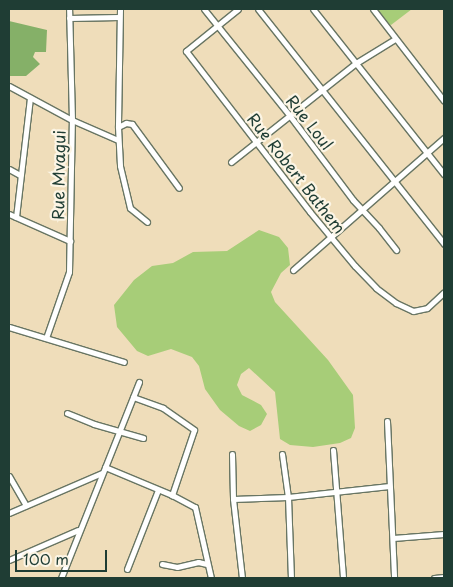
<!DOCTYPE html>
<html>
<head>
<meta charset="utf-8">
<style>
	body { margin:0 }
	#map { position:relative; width:453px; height:587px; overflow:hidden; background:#efddba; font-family:"Playpen Sans",sans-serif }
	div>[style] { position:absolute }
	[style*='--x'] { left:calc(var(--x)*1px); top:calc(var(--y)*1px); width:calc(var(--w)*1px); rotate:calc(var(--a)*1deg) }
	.green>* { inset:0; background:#a7cd78 }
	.forest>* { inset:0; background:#85b068 }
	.roads { filter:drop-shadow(1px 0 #687563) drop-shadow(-1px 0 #687563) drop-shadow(0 1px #687563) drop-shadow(0 -1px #687563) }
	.minor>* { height:5px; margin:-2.5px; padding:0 2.5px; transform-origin:2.5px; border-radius:2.5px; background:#fff }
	span { translate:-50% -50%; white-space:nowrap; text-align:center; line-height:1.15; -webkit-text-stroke:4.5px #fcf5e5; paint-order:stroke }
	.street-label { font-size:16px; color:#1f3d34 }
	.frame { position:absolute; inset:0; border:10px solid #1f3d34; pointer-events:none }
	.scale { position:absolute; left:15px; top:550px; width:92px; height:22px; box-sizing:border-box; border:2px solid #1f3d34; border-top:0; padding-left:6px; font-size:15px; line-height:18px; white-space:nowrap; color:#1f3d34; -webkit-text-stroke:4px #fcf5e5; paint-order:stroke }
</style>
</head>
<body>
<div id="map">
	<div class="green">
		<i style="clip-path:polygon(374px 9px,412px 9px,391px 25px,384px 22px)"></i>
		<i style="clip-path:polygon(259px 230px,279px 237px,288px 248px,290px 265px,281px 273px,271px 292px,275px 302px,328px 360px,353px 395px,355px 428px,351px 438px,340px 443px,313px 447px,290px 445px,280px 439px,275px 392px,249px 368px,241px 374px,237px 385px,242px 395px,261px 405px,267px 414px,261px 425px,250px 431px,239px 426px,220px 410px,205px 389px,199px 366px,192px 357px,171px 349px,148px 356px,137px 351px,117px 327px,114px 305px,134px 280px,152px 266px,173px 263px,193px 252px,227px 251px)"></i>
	</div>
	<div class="forest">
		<i style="clip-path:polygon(9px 21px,47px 30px,46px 52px,35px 52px,33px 57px,40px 64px,26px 76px,9px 76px)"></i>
	</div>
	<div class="roads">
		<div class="minor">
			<i style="--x:120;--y:9;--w:118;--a:91"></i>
			<i style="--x:118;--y:127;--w:39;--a:87"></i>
			<i style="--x:120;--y:166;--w:43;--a:76.6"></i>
			<i style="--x:130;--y:208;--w:22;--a:39"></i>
			<i style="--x:204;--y:9;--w:137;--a:51.2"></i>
			<i style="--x:290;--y:116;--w:105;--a:53.1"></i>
			<i style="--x:353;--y:200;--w:38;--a:47"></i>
			<i style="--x:379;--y:228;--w:28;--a:52"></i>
			<i style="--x:238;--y:9;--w:67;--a:141.1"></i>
			<i style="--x:186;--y:51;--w:203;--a:52.4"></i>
			<i style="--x:310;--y:212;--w:70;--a:50.2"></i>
			<i style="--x:355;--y:266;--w:30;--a:46"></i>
			<i style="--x:376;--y:288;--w:25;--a:37"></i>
			<i style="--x:396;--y:303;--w:19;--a:25"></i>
			<i style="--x:413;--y:311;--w:14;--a:-12"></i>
			<i style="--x:427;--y:308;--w:23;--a:-43"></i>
			<i style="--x:258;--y:9;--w:300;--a:51.6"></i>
			<i style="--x:313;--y:9;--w:211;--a:51.6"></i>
			<i style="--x:373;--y:9;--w:116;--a:52.3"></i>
			<i style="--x:69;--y:18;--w:50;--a:-1.1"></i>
			<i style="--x:9;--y:86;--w:72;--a:28.4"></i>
			<i style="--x:72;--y:120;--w:50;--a:23.5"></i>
			<i style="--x:118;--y:127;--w:9;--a:-27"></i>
			<i style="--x:126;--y:123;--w:6;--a:9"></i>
			<i style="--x:132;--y:124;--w:79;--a:53.7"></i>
			<i style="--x:231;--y:162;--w:159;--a:-38.4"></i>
			<i style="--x:356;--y:63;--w:46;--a:-31.6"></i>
			<i style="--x:9;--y:169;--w:13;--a:29"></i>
			<i style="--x:9;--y:214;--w:67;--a:23.9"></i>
			<i style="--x:16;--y:217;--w:120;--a:-83.3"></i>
			<i style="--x:293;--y:270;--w:201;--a:-41.2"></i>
			<i style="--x:9;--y:327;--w:120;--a:16.9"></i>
			<i style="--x:46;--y:338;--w:70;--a:-70.8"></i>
			<i style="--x:69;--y:272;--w:152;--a:-88.9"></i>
			<i style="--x:72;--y:120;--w:111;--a:-91.5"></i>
			<i style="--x:133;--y:397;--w:32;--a:20"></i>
			<i style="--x:163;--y:408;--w:38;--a:35"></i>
			<i style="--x:194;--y:430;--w:69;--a:108.7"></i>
			<i style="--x:67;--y:413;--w:29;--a:22"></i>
			<i style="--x:94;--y:424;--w:51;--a:15.9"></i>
			<i style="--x:387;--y:421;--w:157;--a:87.4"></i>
			<i style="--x:333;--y:450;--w:128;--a:85.5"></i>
			<i style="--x:232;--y:454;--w:45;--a:88.7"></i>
			<i style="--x:233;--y:499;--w:80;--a:83.5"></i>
			<i style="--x:282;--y:454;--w:43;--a:82.1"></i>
			<i style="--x:288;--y:497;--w:81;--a:87.9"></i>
			<i style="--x:105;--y:467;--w:73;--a:22.7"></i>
			<i style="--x:172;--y:495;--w:26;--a:28"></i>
			<i style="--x:195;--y:507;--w:73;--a:77.3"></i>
			<i style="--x:9;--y:476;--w:34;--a:60"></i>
			<i style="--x:233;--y:499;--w:55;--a:-2.1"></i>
			<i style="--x:288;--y:497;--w:102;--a:-6.2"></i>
			<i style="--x:9;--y:513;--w:101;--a:-23.3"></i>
			<i style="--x:393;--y:538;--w:51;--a:-4.5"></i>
			<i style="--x:9;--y:560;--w:75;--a:-23.5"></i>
			<i style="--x:162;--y:564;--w:15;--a:11"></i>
			<i style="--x:177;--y:567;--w:22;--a:-13"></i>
			<i style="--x:198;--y:562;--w:9;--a:13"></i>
			<i style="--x:127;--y:569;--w:85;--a:-68.6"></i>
			<i style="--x:61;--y:578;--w:211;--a:-68.3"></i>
			<i style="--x:434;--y:578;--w:10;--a:-6"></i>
		</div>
	</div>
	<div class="street-label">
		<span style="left:310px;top:122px;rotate:52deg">Rue Loul</span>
		<span style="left:297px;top:173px;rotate:52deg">Rue Robert Bathem</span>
		<span style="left:58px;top:175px;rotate:-89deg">Rue Mvagui</span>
	</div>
	<div class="frame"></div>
	<div class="scale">100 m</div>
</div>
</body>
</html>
